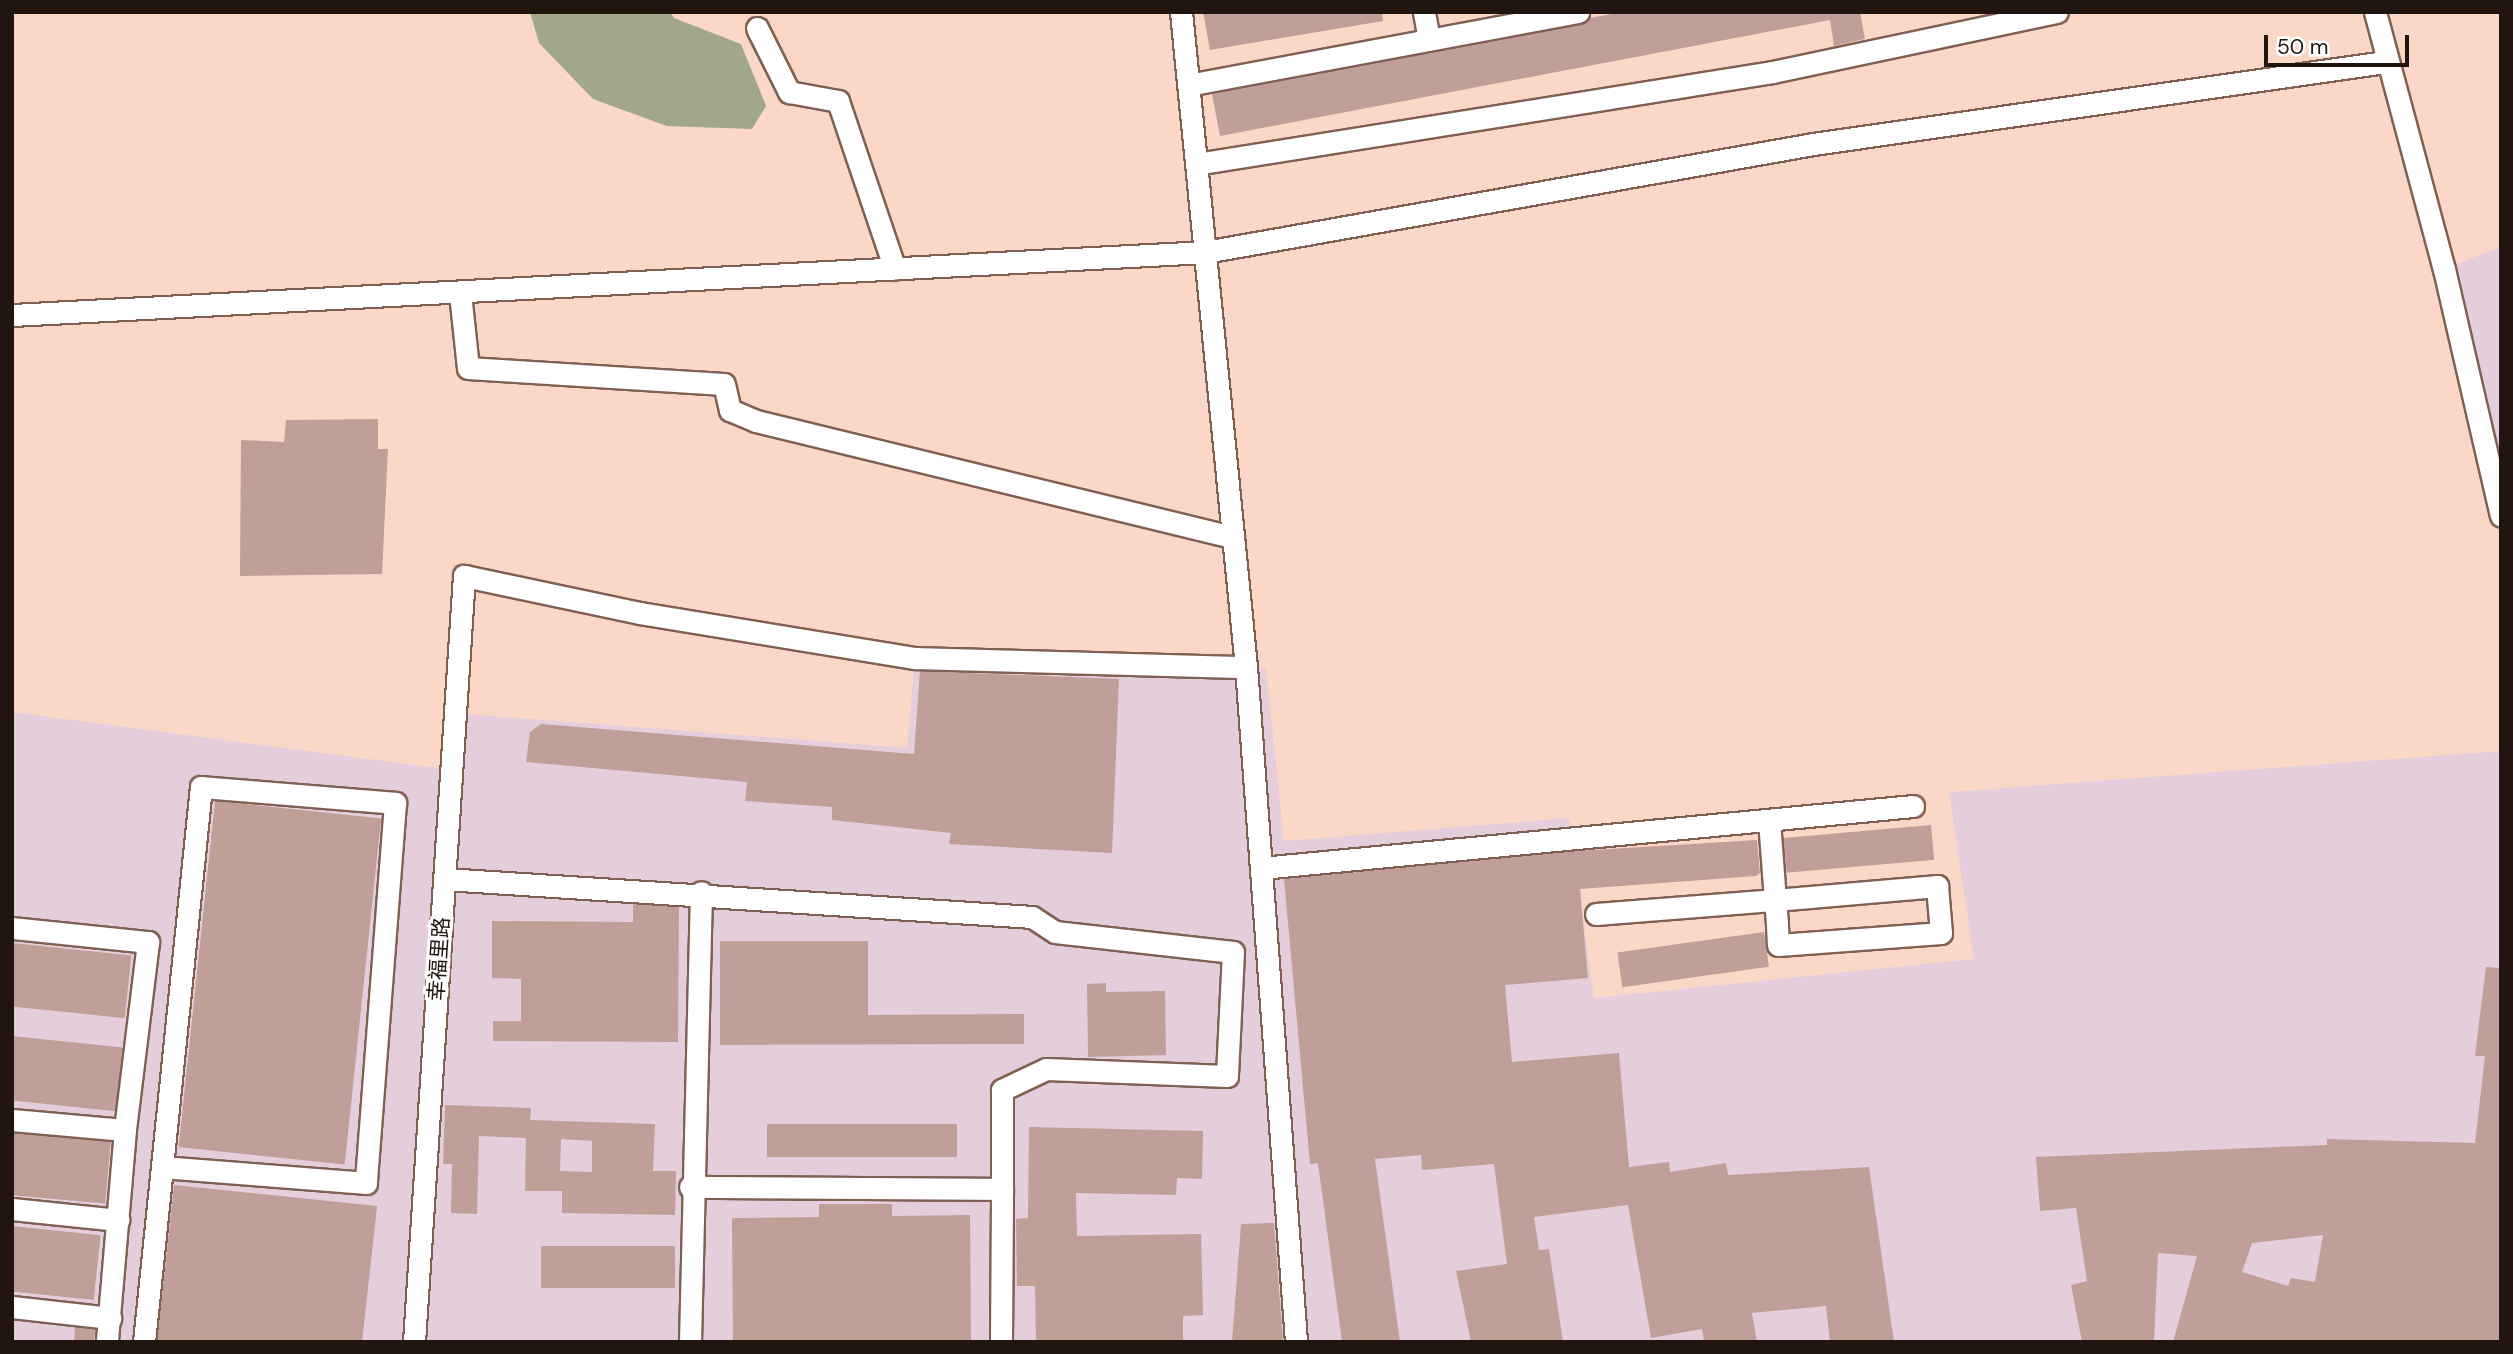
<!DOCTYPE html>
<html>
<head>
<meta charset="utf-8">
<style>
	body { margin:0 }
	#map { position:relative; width:2513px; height:1354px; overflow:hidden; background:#fbd7c7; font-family:"DM Sans","Noto Sans SC",sans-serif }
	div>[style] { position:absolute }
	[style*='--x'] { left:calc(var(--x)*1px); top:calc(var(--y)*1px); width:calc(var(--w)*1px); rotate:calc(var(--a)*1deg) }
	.industrial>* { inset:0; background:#e4cedc }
	.forest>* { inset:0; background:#a0a78b }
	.building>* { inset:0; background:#bf9f97; transform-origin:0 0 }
	.roads { filter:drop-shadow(2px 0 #7f6052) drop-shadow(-2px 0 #7f6052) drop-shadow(0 2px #7f6052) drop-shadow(0 -2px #7f6052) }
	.minor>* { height:21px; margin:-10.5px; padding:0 10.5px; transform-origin:10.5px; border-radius:10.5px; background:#fff }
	span { translate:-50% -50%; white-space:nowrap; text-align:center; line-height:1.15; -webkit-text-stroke:6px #fff; paint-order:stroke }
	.street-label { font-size:21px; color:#211510 }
	.frame { position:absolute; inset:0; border:14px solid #211510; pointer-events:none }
	.scale { position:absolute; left:2264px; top:35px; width:145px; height:32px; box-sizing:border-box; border:4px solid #211510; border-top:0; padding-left:9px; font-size:21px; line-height:24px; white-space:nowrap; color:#211510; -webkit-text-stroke:5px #fff; paint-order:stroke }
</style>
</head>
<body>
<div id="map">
	<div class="industrial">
		<i style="clip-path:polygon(2501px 247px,2501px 529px,2444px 269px)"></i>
		<i style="clip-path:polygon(915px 658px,1266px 669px,1284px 841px,1569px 818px,1594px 998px,1974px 959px,1949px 792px,2501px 751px,2501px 1342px,413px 1342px,465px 714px,907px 748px)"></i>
		<i style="clip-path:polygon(12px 712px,452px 770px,411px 1342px,12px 1342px)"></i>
	</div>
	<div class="forest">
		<i style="clip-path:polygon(530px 12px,670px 12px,674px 18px,741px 44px,766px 106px,752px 129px,667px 126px,593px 99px,539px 43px)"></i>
	</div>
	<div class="building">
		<i style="clip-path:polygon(1203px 12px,1382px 12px,1383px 21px,1210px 50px)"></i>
		<i style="clip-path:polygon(1623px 12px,1860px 12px,1865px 39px,1834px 46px,1830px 20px,1220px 136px,1212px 94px,1580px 25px,1589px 18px)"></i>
		<i style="clip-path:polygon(378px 419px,378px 449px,388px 449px,382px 574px,240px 576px,241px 440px,284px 442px,286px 420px)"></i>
		<i style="clip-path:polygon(920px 671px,1119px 679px,1112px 853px,949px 844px,951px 833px,832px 820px,832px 807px,745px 801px,747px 782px,526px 762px,530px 732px,541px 724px,914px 754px)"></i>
		<i style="left:215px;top:801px;width:167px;height:348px;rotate:6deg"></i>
		<i style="left:1931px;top:825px;width:35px;height:148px;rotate:85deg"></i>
		<i style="clip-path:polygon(1757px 840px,1760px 873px,1756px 876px,1580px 889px,1588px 978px,1505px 985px,1512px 1062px,1619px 1053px,1629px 1167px,1669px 1162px,1670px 1172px,1726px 1163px,1728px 1175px,1869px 1167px,1894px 1342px,1830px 1342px,1826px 1306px,1752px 1313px,1757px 1342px,1704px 1342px,1702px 1329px,1651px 1338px,1628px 1205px,1534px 1217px,1539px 1250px,1549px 1249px,1563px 1342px,1471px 1342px,1456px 1271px,1507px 1264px,1494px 1164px,1422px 1170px,1421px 1155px,1375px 1159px,1400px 1342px,1342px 1342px,1318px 1163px,1310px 1164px,1284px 879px,1577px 851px)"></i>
		<i style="clip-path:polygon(633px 904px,679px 907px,678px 1042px,493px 1041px,493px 1021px,521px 1021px,521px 979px,492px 978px,492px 921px,633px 922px)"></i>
		<i style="left:1764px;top:932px;width:35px;height:148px;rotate:82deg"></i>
		<i style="clip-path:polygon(720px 941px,868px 941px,868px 1015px,1024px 1014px,1024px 1044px,720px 1045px)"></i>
		<i style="left:12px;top:943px;width:120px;height:63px;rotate:6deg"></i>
		<i style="clip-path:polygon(evenodd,2486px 967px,2501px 968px,2501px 1342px,2173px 1342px,2197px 1256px,2158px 1253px,2154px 1342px,2082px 1342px,2071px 1285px,2087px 1281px,2076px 1208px,2040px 1211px,2036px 1157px,2327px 1145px,2327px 1139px,2475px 1143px,2485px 1056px,2475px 1056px,2486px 967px,2323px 1235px,2315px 1282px,2291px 1278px,2288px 1286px,2242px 1272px,2252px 1243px,2323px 1235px)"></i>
		<i style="clip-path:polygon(1106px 983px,1106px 992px,1165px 991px,1166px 1055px,1088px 1057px,1087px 984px)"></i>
		<i style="left:12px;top:1036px;width:111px;height:64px;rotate:6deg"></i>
		<i style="clip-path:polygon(evenodd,445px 1105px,531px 1108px,530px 1120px,655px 1124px,653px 1171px,676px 1171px,675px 1215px,562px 1213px,562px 1191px,525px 1191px,526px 1138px,479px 1136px,477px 1214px,451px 1213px,452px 1164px,443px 1164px,445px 1105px,561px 1139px,592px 1141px,592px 1172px,560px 1171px,561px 1139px)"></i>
		<i style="left:767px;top:1124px;width:190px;height:33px"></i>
		<i style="clip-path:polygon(1029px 1127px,1203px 1131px,1202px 1179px,1177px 1178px,1176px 1195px,1076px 1193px,1077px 1236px,1201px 1234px,1203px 1315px,1183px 1316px,1183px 1342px,1036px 1342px,1035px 1286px,1017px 1286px,1016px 1219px,1028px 1218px)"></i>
		<i style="left:12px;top:1133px;width:99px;height:62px;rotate:5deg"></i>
		<i style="clip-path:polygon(174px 1185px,377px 1206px,362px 1342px,157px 1342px)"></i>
		<i style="clip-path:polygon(819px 1204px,892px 1204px,892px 1216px,970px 1215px,971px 1342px,733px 1342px,732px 1218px,819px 1217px)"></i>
		<i style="clip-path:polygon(1274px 1223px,1283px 1342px,1232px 1342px,1241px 1224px)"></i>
		<i style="left:12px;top:1226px;width:89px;height:65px;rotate:6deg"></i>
		<i style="left:541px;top:1246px;width:134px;height:42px"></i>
		<i style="clip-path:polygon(75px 1327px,95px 1330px,94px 1342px,74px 1342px)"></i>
	</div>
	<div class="roads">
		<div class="minor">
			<i style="--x:1181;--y:12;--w:658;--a:84.33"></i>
			<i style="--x:1246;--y:667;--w:677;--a:85.76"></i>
			<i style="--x:1424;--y:12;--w:28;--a:80"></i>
			<i style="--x:2375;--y:12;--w:266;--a:75"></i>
			<i style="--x:2444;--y:269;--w:253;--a:77"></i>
			<i style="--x:757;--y:28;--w:72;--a:63.4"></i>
			<i style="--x:789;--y:92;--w:50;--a:10.4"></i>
			<i style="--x:838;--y:101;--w:177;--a:71.3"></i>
			<i style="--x:1188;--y:85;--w:397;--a:-10.6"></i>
			<i style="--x:1196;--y:164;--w:583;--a:-9.07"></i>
			<i style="--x:1772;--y:72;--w:291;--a:-11.9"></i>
			<i style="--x:460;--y:293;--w:75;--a:83.9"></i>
			<i style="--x:468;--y:368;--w:256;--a:3.6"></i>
			<i style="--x:724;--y:384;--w:27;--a:77"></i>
			<i style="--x:730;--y:410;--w:28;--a:23"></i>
			<i style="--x:756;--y:421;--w:491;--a:13.7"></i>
			<i style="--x:12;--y:315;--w:1195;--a:-3.02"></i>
			<i style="--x:1205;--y:252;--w:618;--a:-10.07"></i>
			<i style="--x:1813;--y:144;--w:578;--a:-8.16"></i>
			<i style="--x:1261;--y:868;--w:655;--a:-5.43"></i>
			<i style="--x:445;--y:879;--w:588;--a:3.7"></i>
			<i style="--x:1032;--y:917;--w:27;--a:33"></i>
			<i style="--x:1055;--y:932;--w:179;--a:6.4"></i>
			<i style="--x:1233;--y:952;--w:124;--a:92.8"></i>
			<i style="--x:1227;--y:1076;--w:181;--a:-177.8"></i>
			<i style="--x:1046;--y:1069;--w:49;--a:154.5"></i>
			<i style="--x:1002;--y:1090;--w:99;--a:90"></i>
			<i style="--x:1002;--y:1189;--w:312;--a:-179.6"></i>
			<i style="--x:1596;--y:914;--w:180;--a:-4.5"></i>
			<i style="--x:1775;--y:900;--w:163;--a:-4.9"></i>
			<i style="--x:1937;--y:886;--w:47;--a:85.1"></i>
			<i style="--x:1941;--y:933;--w:163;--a:175.8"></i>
			<i style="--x:1778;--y:945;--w:22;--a:-93"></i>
			<i style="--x:1777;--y:923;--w:23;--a:-95"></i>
			<i style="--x:1775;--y:900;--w:80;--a:-94.3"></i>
			<i style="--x:12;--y:928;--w:137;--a:5.9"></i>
			<i style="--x:148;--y:942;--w:189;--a:97"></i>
			<i style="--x:125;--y:1130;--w:213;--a:94.9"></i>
			<i style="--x:12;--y:1120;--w:113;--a:5.1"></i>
			<i style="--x:12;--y:1209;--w:107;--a:5.9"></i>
			<i style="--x:12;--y:1307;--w:99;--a:6.4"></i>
			<i style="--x:144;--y:1342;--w:558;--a:-84.14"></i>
			<i style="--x:201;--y:787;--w:195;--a:4.7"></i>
			<i style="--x:395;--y:803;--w:381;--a:94.4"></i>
			<i style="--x:366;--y:1183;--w:204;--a:-175.5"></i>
			<i style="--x:414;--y:1342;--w:768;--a:-86.27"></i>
			<i style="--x:464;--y:576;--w:180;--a:11.9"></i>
			<i style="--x:640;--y:613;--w:279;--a:9.3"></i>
			<i style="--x:915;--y:658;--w:331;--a:1.6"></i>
			<i style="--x:690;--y:1342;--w:450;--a:-88.6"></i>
			<i style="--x:1001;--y:1342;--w:153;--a:-89.6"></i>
		</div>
	</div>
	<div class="street-label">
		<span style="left:439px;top:959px;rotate:-86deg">幸福里路</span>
	</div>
	<div class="frame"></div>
	<div class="scale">50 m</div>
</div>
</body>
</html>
